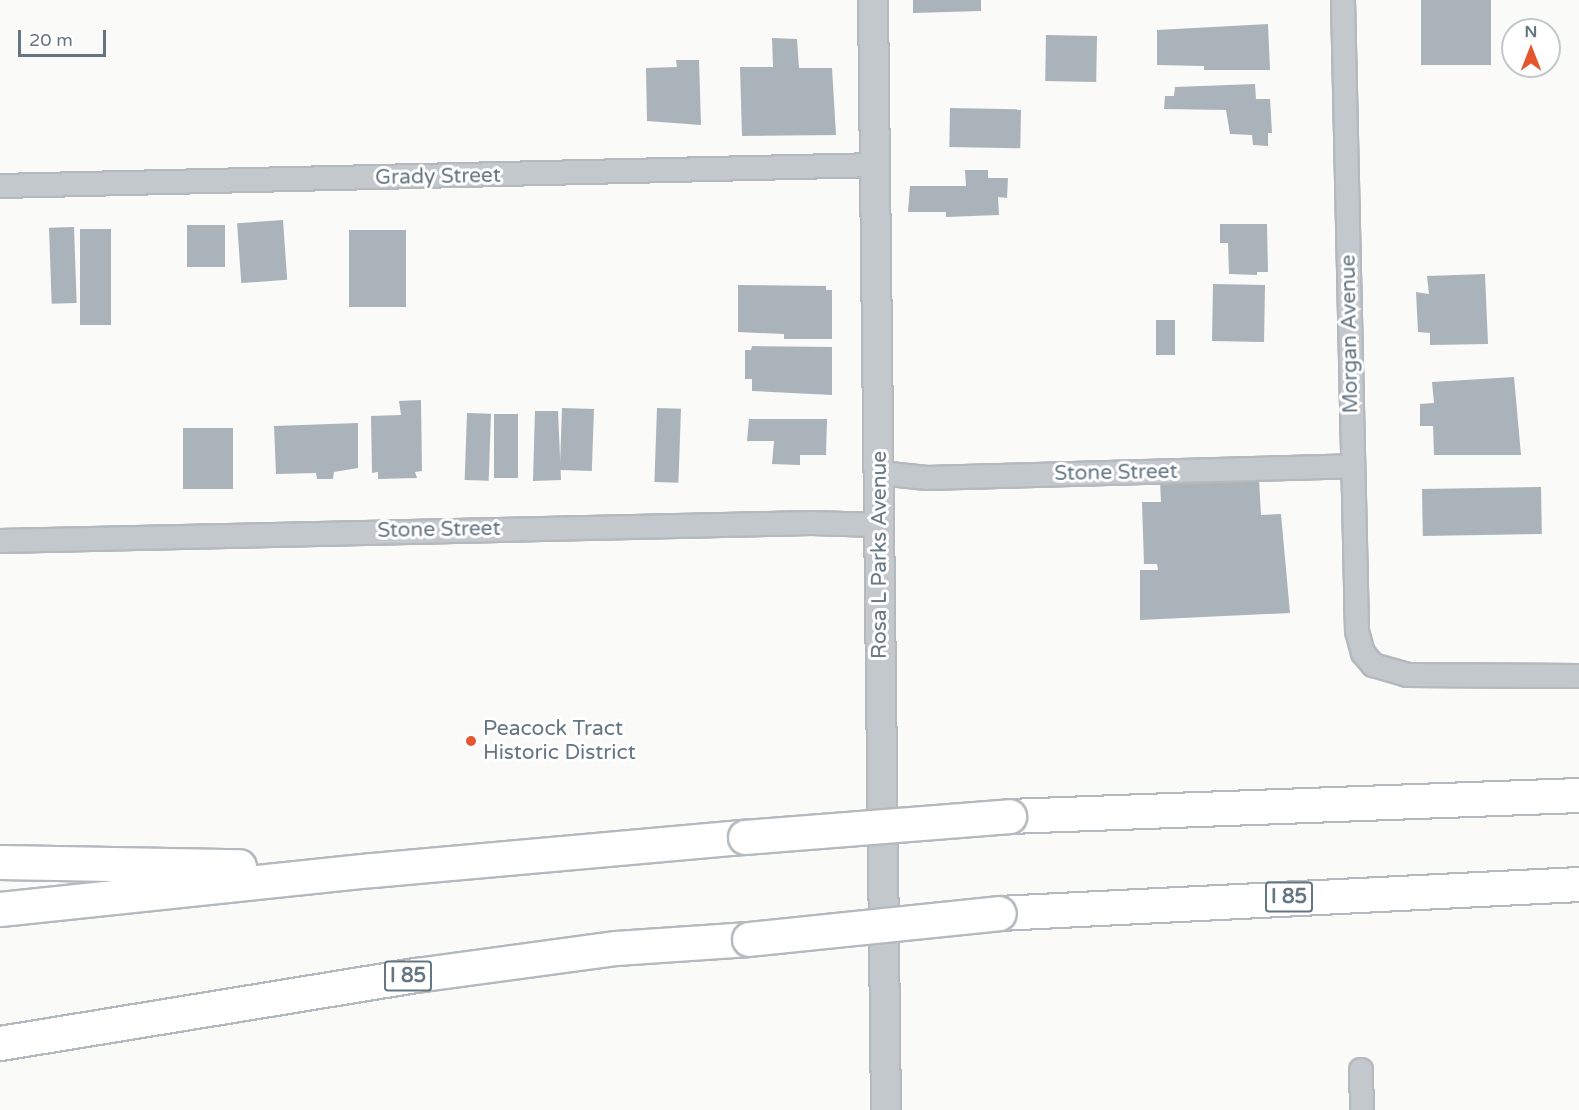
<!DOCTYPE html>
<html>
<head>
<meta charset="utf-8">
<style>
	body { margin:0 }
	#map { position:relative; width:1579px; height:1110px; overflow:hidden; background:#fafaf8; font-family:"Varela Round",sans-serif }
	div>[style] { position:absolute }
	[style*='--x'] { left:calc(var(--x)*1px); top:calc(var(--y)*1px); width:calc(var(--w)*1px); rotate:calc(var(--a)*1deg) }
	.building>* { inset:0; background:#aab3b9; transform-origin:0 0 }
	.roads { filter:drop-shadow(2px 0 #b4b9bd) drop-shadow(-2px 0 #b4b9bd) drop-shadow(0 2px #b4b9bd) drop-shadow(0 -2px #b4b9bd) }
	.minor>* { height:22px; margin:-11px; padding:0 11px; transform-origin:11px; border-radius:11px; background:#c3c8cc }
	.tertiary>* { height:28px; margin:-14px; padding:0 14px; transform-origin:14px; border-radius:14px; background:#c3c8cc }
	.motorway>* { height:33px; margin:-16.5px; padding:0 16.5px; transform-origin:16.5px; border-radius:16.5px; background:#fff }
	.bridges { filter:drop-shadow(2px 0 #b4b9bd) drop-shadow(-2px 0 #b4b9bd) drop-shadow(0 2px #b4b9bd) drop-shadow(0 -2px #b4b9bd) }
	.motorway-bridge>* { height:33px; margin:-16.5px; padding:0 16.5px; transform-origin:16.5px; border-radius:16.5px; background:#fff }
	.dots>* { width:16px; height:16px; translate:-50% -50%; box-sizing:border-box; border:3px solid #fff; border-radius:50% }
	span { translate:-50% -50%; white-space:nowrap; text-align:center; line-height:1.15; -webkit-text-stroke:6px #fff; paint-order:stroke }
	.shield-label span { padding:2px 4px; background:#fff; border:2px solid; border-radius:4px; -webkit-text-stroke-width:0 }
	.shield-label { font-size:20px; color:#657683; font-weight:700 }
	.street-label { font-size:21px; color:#657683 }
	.poi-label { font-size:21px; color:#657683 }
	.left { translate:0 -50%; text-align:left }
	.north { position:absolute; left:1501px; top:18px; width:60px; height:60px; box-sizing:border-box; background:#fff; border:2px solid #c1c8cd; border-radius:50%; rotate:0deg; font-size:16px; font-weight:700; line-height:24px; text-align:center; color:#657683 }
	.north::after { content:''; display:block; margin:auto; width:21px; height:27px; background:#e4572e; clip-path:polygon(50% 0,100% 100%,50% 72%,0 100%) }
	.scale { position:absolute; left:18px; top:30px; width:88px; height:27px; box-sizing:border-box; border:3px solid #657683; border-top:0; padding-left:8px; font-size:18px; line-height:21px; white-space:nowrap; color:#657683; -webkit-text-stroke:4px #fff; paint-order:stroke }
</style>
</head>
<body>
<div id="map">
	<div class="building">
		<i style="clip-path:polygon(913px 0,981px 0,981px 11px,913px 13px)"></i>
		<i style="left:1421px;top:0;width:70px;height:65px"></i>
		<i style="clip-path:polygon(1268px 24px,1270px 70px,1204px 70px,1204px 66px,1157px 65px,1157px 30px)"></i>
		<i style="left:1046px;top:35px;width:51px;height:46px;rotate:1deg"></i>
		<i style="clip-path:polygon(772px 38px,797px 39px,799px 68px,832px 68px,836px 135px,742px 136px,740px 67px,773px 67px)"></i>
		<i style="clip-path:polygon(676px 60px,699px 60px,701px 125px,647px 121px,646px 68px,677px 67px)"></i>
		<i style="clip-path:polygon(1255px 84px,1256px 99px,1270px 99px,1272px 133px,1268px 133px,1268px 146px,1253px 145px,1252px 135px,1230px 134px,1226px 110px,1164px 109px,1165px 96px,1174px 96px,1175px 87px)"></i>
		<i style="left:950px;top:108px;width:71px;height:39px;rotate:1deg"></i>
		<i style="clip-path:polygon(965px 170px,988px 170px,988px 178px,1008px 178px,1007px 198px,998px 197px,999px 215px,946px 217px,946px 212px,908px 212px,910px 186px,966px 186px)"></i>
		<i style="left:283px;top:220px;width:60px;height:46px;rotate:86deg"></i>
		<i style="clip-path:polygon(1220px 224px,1267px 224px,1268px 272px,1257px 272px,1257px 275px,1229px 274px,1228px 243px,1220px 243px)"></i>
		<i style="left:225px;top:225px;width:42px;height:38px;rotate:90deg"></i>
		<i style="left:74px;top:227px;width:76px;height:25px;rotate:88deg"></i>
		<i style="left:80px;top:229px;width:31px;height:96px"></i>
		<i style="left:349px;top:230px;width:57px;height:77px"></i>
		<i style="clip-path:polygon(1485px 274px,1488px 344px,1430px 345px,1430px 333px,1418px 332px,1416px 292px,1429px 294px,1427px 276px)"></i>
		<i style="clip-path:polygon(738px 285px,826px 286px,826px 290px,832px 290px,832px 339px,784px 339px,784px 334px,738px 332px)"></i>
		<i style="left:1265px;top:285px;width:57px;height:52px;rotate:91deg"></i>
		<i style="left:1156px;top:320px;width:19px;height:35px"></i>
		<i style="clip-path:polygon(752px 346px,832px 347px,832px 395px,752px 391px,752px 379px,745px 379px,745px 350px,751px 350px)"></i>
		<i style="clip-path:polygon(1514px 377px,1521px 455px,1434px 455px,1433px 426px,1420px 426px,1420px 404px,1434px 403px,1432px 382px)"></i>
		<i style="clip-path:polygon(421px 400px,422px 471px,415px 472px,417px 478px,378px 479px,378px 472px,372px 473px,371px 416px,401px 415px,399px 401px)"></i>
		<i style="left:562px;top:408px;width:32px;height:62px;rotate:2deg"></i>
		<i style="left:657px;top:408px;width:24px;height:74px;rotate:2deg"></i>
		<i style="clip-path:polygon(535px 411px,558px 411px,561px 480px,533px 481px)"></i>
		<i style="left:467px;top:413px;width:24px;height:67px;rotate:2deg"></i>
		<i style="left:494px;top:414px;width:24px;height:64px"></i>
		<i style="clip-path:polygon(749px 419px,827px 419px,826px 455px,800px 455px,800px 465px,772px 464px,774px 441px,747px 441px)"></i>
		<i style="clip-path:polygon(358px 423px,358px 468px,334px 472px,333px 479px,317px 479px,316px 473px,276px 474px,274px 426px)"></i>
		<i style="left:183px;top:428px;width:50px;height:61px"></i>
		<i style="clip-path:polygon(1259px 479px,1261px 515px,1281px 514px,1290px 613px,1140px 620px,1140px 570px,1158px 570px,1157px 564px,1144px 564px,1142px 502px,1161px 502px,1160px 481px)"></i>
		<i style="left:1541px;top:487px;width:47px;height:119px;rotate:89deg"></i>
	</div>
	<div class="roads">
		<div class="minor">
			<i style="--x:1343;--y:0;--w:631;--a:88.73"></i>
			<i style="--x:1357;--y:631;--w:23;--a:75"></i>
			<i style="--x:1363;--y:653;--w:16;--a:50"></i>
			<i style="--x:1373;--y:665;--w:35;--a:16"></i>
			<i style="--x:1407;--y:675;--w:172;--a:0.3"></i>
			<i style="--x:0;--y:186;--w:876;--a:-1.37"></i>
			<i style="--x:880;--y:473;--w:47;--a:6.1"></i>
			<i style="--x:927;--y:478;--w:425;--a:-1.6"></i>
			<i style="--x:0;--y:541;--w:812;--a:-1.27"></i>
			<i style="--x:812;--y:523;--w:66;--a:1.7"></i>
			<i style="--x:1361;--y:1070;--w:40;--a:88.6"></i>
		</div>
		<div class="tertiary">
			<i style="--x:873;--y:0;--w:1110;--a:89.33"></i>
		</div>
		<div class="motorway">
			<i style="--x:1009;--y:816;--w:570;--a:-2.11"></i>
			<i style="--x:0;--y:862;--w:239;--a:1"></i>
			<i style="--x:0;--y:909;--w:374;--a:-6"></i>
			<i style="--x:372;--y:870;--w:374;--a:-5.1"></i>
			<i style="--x:999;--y:913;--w:581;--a:-2.86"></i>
			<i style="--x:0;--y:1043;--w:422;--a:-9.3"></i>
			<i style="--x:416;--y:975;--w:202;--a:-7.7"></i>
			<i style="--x:616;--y:948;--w:133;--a:-3.9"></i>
		</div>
	</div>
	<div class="bridges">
		<div class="motorway-bridge">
			<i style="--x:745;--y:837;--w:265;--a:-4.5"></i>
			<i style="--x:749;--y:939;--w:251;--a:-5.9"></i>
		</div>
	</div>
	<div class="dots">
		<i style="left:471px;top:741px;background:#e4572e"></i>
	</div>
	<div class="shield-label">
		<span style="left:1289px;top:897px">I 85</span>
		<span style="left:408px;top:976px">I 85</span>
	</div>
	<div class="street-label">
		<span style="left:438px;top:177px;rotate:-1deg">Grady Street</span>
		<span style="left:1350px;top:334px;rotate:-91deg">Morgan Avenue</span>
		<span style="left:1116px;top:473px;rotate:-1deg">Stone Street</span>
		<span style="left:439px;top:530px;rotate:-1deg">Stone Street</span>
		<span style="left:880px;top:555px;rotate:-90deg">Rosa L Parks Avenue</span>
	</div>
	<div class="poi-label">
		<span class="left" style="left:483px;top:741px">Peacock Tract<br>Historic District</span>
	</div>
	<div class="north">N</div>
	<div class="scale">20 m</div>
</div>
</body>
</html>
